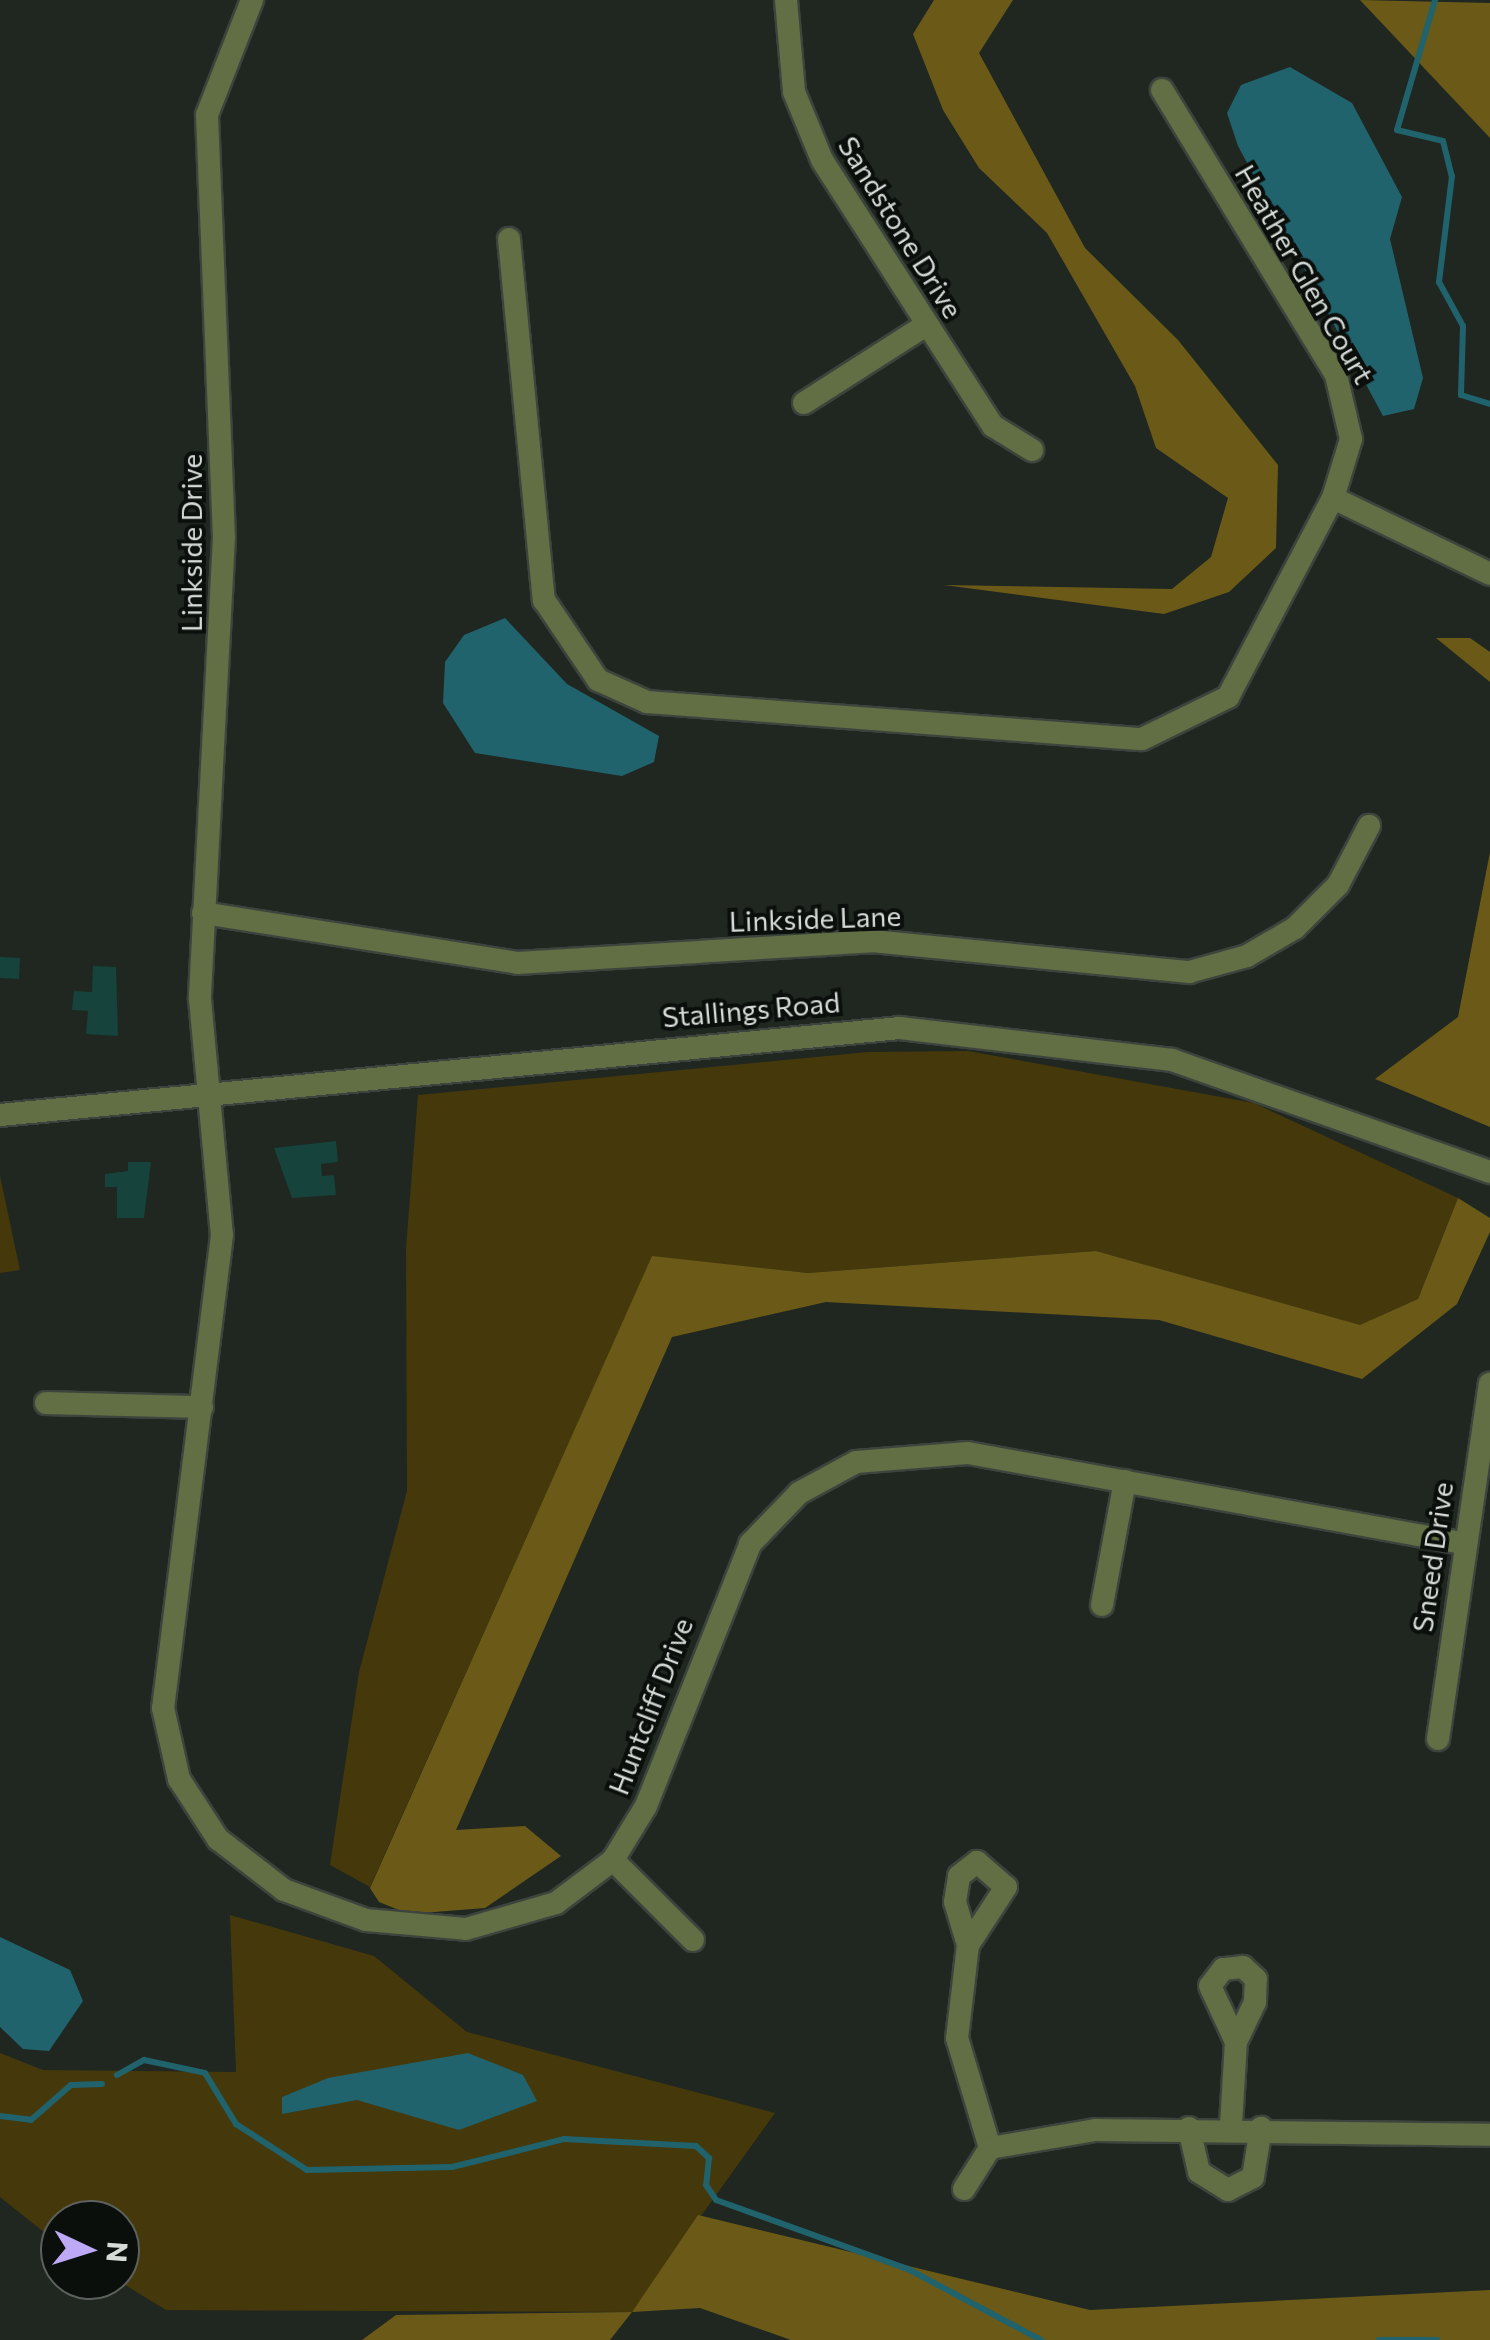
<!DOCTYPE html>
<html>
<head>
<meta charset="utf-8">
<style>
	body { margin:0 }
	#map { position:relative; width:1490px; height:2340px; overflow:hidden; background:#1f2720; font-family:Commissioner,sans-serif }
	div>[style] { position:absolute }
	[style*='--x'] { left:calc(var(--x)*1px); top:calc(var(--y)*1px); width:calc(var(--w)*1px); rotate:calc(var(--a)*1deg) }
	.green>* { inset:0; background:#45380b }
	.forest>* { inset:0; background:#6b5918 }
	.water>* { inset:0; background:#20636d }
	.stream>* { height:6px; margin:-3px; padding:0 3px; transform-origin:3px; border-radius:3px; background:#20636d }
	.building>* { inset:0; background:#16433b; transform-origin:0 0 }
	.roads { filter:drop-shadow(2px 0 #3c443d) drop-shadow(-2px 0 #3c443d) drop-shadow(0 2px #3c443d) drop-shadow(0 -2px #3c443d) }
	.minor>* { height:22px; margin:-11px; padding:0 11px; transform-origin:11px; border-radius:11px; background:#626e43 }
	span { translate:-50% -50%; white-space:nowrap; text-align:center; line-height:1.15; -webkit-text-stroke:8px #0b0f0c; paint-order:stroke }
	.street-label { font-size:28px; color:#d6dbd7 }
	.north { position:absolute; left:40px; top:2200px; width:100px; height:100px; box-sizing:border-box; background:#0b0f0c; border:2px solid #5c615d; border-radius:50%; rotate:94deg; font-size:28px; font-weight:700; line-height:40px; text-align:center; color:#d6dbd7 }
	.north::after { content:''; display:block; margin:auto; width:35px; height:45px; background:#bda9f5; clip-path:polygon(50% 0,100% 100%,50% 72%,0 100%) }
</style>
</head>
<body>
<div id="map">
	<div class="green">
		<i style="clip-path:polygon(968px 1051px,1254px 1103px,1458px 1198px,1418px 1299px,1360px 1326px,1096px 1251px,808px 1273px,652px 1257px,370px 1887px,330px 1865px,359px 1672px,407px 1491px,406px 1248px,418px 1095px,868px 1052px)"></i>
		<i style="clip-path:polygon(0 1176px,20px 1270px,0 1273px)"></i>
		<i style="clip-path:polygon(230px 1915px,374px 1956px,467px 2032px,775px 2113px,632px 2312px,166px 2310px,117px 2280px,120px 2220px,60px 2220px,60px 2245px,0 2197px,0 2053px,43px 2070px,236px 2072px)"></i>
	</div>
	<div class="forest">
		<i style="clip-path:polygon(934px 0,1013px 0,979px 53px,1085px 248px,1178px 340px,1278px 465px,1276px 548px,1229px 592px,1164px 614px,944px 585px,1172px 589px,1211px 557px,1228px 498px,1156px 448px,1135px 386px,1047px 233px,979px 168px,943px 110px,913px 34px)"></i>
		<i style="clip-path:polygon(1360px 0,1490px 3px,1490px 138px)"></i>
		<i style="clip-path:polygon(1436px 638px,1470px 638px,1490px 652px,1490px 682px)"></i>
		<i style="clip-path:polygon(1490px 852px,1490px 1127px,1375px 1079px,1458px 1017px)"></i>
		<i style="clip-path:polygon(1458px 1198px,1490px 1218px,1490px 1232px,1457px 1304px,1362px 1379px,1159px 1320px,826px 1302px,672px 1337px,456px 1830px,525px 1826px,561px 1856px,485px 1908px,409px 1914px,379px 1902px,370px 1888px,652px 1256px,808px 1273px,1096px 1251px,1360px 1325px,1418px 1299px)"></i>
		<i style="clip-path:polygon(698px 2215px,1090px 2310px,1490px 2290px,1490px 2340px,791px 2340px,700px 2308px,632px 2312px,610px 2340px,362px 2340px,396px 2315px,632px 2312px)"></i>
	</div>
	<div class="water">
		<i style="clip-path:polygon(1290px 67px,1352px 103px,1402px 197px,1390px 239px,1423px 378px,1414px 409px,1383px 416px,1238px 146px,1227px 113px,1241px 85px)"></i>
		<i style="clip-path:polygon(505px 618px,567px 684px,659px 736px,654px 762px,622px 776px,475px 753px,443px 703px,445px 662px,464px 635px)"></i>
		<i style="clip-path:polygon(0 1937px,70px 1970px,83px 2001px,49px 2051px,23px 2049px,0 2027px)"></i>
		<i style="clip-path:polygon(468px 2053px,523px 2075px,537px 2101px,459px 2130px,357px 2100px,282px 2114px,282px 2097px,328px 2078px)"></i>
	</div>
	<div class="stream">
		<i style="--x:1435;--y:0;--w:135;--a:106.3"></i>
		<i style="--x:1397;--y:130;--w:47;--a:13.4"></i>
		<i style="--x:1443;--y:141;--w:36;--a:76"></i>
		<i style="--x:1452;--y:176;--w:107;--a:97"></i>
		<i style="--x:1439;--y:282;--w:50;--a:61.4"></i>
		<i style="--x:1463;--y:326;--w:69;--a:91.7"></i>
		<i style="--x:1461;--y:395;--w:30;--a:17"></i>
		<i style="--x:117;--y:2075;--w:31;--a:-29"></i>
		<i style="--x:144;--y:2060;--w:62;--a:12"></i>
		<i style="--x:205;--y:2073;--w:60;--a:58.7"></i>
		<i style="--x:236;--y:2124;--w:85;--a:32.9"></i>
		<i style="--x:307;--y:2170;--w:145;--a:-1.2"></i>
		<i style="--x:452;--y:2167;--w:115;--a:-14"></i>
		<i style="--x:564;--y:2139;--w:132;--a:3"></i>
		<i style="--x:696;--y:2146;--w:18;--a:43"></i>
		<i style="--x:709;--y:2158;--w:27;--a:96"></i>
		<i style="--x:706;--y:2185;--w:18;--a:56"></i>
		<i style="--x:716;--y:2200;--w:204;--a:19.8"></i>
		<i style="--x:908;--y:2269;--w:151;--a:28.1"></i>
		<i style="--x:0;--y:2116;--w:31;--a:7"></i>
		<i style="--x:31;--y:2120;--w:53;--a:-41.2"></i>
		<i style="--x:71;--y:2085;--w:31;--a:-2"></i>
		<i style="--x:1379;--y:2340;--w:58;--a:0"></i>
	</div>
	<div class="building">
		<i style="left:0;top:957px;width:20px;height:21px;rotate:3deg"></i>
		<i style="clip-path:polygon(93px 966px,116px 967px,118px 1036px,86px 1034px,88px 1011px,72px 1010px,74px 991px,92px 992px)"></i>
		<i style="clip-path:polygon(336px 1141px,338px 1162px,321px 1164px,322px 1176px,334px 1175px,336px 1195px,292px 1198px,274px 1148px)"></i>
		<i style="clip-path:polygon(128px 1162px,151px 1162px,144px 1218px,117px 1218px,117px 1187px,105px 1187px,105px 1174px,128px 1171px)"></i>
	</div>
	<div class="roads">
		<div class="minor">
			<i style="--x:252;--y:0;--w:123;--a:111.4"></i>
			<i style="--x:207;--y:115;--w:422;--a:87.7"></i>
			<i style="--x:224;--y:537;--w:463;--a:93"></i>
			<i style="--x:200;--y:999;--w:237;--a:84.7"></i>
			<i style="--x:222;--y:1235;--w:477;--a:97.1"></i>
			<i style="--x:163;--y:1708;--w:73;--a:77.3"></i>
			<i style="--x:179;--y:1779;--w:72;--a:57"></i>
			<i style="--x:218;--y:1839;--w:83;--a:37.7"></i>
			<i style="--x:284;--y:1890;--w:87;--a:20.1"></i>
			<i style="--x:366;--y:1920;--w:100;--a:5.1"></i>
			<i style="--x:466;--y:1929;--w:94;--a:-16.1"></i>
			<i style="--x:556;--y:1903;--w:71;--a:-37"></i>
			<i style="--x:613;--y:1860;--w:63;--a:-58.6"></i>
			<i style="--x:646;--y:1806;--w:282;--a:-68.3"></i>
			<i style="--x:750;--y:1544;--w:71;--a:-46.1"></i>
			<i style="--x:799;--y:1493;--w:65;--a:-28.5"></i>
			<i style="--x:856;--y:1462;--w:112;--a:-4.6"></i>
			<i style="--x:968;--y:1453;--w:502;--a:10.33"></i>
			<i style="--x:786;--y:0;--w:92;--a:85"></i>
			<i style="--x:794;--y:92;--w:74;--a:67.6"></i>
			<i style="--x:822;--y:160;--w:316;--a:57.3"></i>
			<i style="--x:993;--y:426;--w:46;--a:31.6"></i>
			<i style="--x:509;--y:239;--w:363;--a:84.5"></i>
			<i style="--x:544;--y:600;--w:97;--a:56"></i>
			<i style="--x:598;--y:680;--w:54;--a:24.2"></i>
			<i style="--x:647;--y:702;--w:496;--a:4.3"></i>
			<i style="--x:1142;--y:739;--w:96;--a:-26"></i>
			<i style="--x:1228;--y:697;--w:225;--a:-62.2"></i>
			<i style="--x:1333;--y:498;--w:62;--a:-73"></i>
			<i style="--x:1351;--y:439;--w:66;--a:-103.2"></i>
			<i style="--x:1336;--y:375;--w:334;--a:-121.4"></i>
			<i style="--x:804;--y:403;--w:145;--a:-32.6"></i>
			<i style="--x:1333;--y:498;--w:174;--a:25.8"></i>
			<i style="--x:203;--y:913;--w:318;--a:9"></i>
			<i style="--x:517;--y:963;--w:356;--a:-3.5"></i>
			<i style="--x:872;--y:941;--w:319;--a:5.6"></i>
			<i style="--x:1189;--y:972;--w:60;--a:-15.4"></i>
			<i style="--x:1247;--y:956;--w:56;--a:-30.3"></i>
			<i style="--x:1295;--y:928;--w:61;--a:-45"></i>
			<i style="--x:1338;--y:885;--w:67;--a:-62.3"></i>
			<i style="--x:0;--y:1115;--w:904;--a:-5.52"></i>
			<i style="--x:900;--y:1028;--w:274;--a:6.7"></i>
			<i style="--x:1172;--y:1060;--w:337;--a:19.4"></i>
			<i style="--x:46;--y:1403;--w:156;--a:1.5"></i>
			<i style="--x:1102;--y:1605;--w:126;--a:-79.5"></i>
			<i style="--x:1438;--y:1739;--w:359;--a:-81.7"></i>
			<i style="--x:613;--y:1860;--w:113;--a:45"></i>
			<i style="--x:968;--y:1945;--w:45;--a:-106.8"></i>
			<i style="--x:955;--y:1902;--w:26;--a:-81"></i>
			<i style="--x:959;--y:1876;--w:23;--a:-38"></i>
			<i style="--x:977;--y:1862;--w:38;--a:41"></i>
			<i style="--x:1006;--y:1887;--w:69;--a:123.2"></i>
			<i style="--x:968;--y:1945;--w:94;--a:96.7"></i>
			<i style="--x:957;--y:2038;--w:115;--a:73.3"></i>
			<i style="--x:1231;--y:2125;--w:83;--a:-86.6"></i>
			<i style="--x:1236;--y:2042;--w:44;--a:-64.6"></i>
			<i style="--x:1255;--y:2002;--w:23;--a:-88"></i>
			<i style="--x:1256;--y:1979;--w:18;--a:-137"></i>
			<i style="--x:1243;--y:1967;--w:20;--a:174"></i>
			<i style="--x:1223;--y:1969;--w:21;--a:127"></i>
			<i style="--x:1210;--y:1986;--w:62;--a:65.1"></i>
			<i style="--x:1189;--y:2128;--w:45;--a:77.2"></i>
			<i style="--x:1199;--y:2172;--w:34;--a:32"></i>
			<i style="--x:1228;--y:2190;--w:28;--a:-27"></i>
			<i style="--x:1253;--y:2177;--w:50;--a:-80.7"></i>
			<i style="--x:964;--y:2189;--w:49;--a:-57.6"></i>
			<i style="--x:990;--y:2148;--w:107;--a:-9.7"></i>
			<i style="--x:1095;--y:2130;--w:395;--a:0.7"></i>
		</div>
	</div>
	<div class="street-label">
		<span style="left:901px;top:227px;rotate:58deg">Sandstone Drive</span>
		<span style="left:1305px;top:274px;rotate:60deg">Heather Glen Court</span>
		<span style="left:191px;top:543px;rotate:-90deg">Linkside Drive</span>
		<span style="left:815px;top:918px;rotate:-2deg">Linkside Lane</span>
		<span style="left:751px;top:1009px;rotate:-5deg">Stallings Road</span>
		<span style="left:1432px;top:1557px;rotate:-82deg">Sneed Drive</span>
		<span style="left:650px;top:1706px;rotate:-69deg">Huntcliff Drive</span>
	</div>
	<div class="north">N</div>
</div>
</body>
</html>
